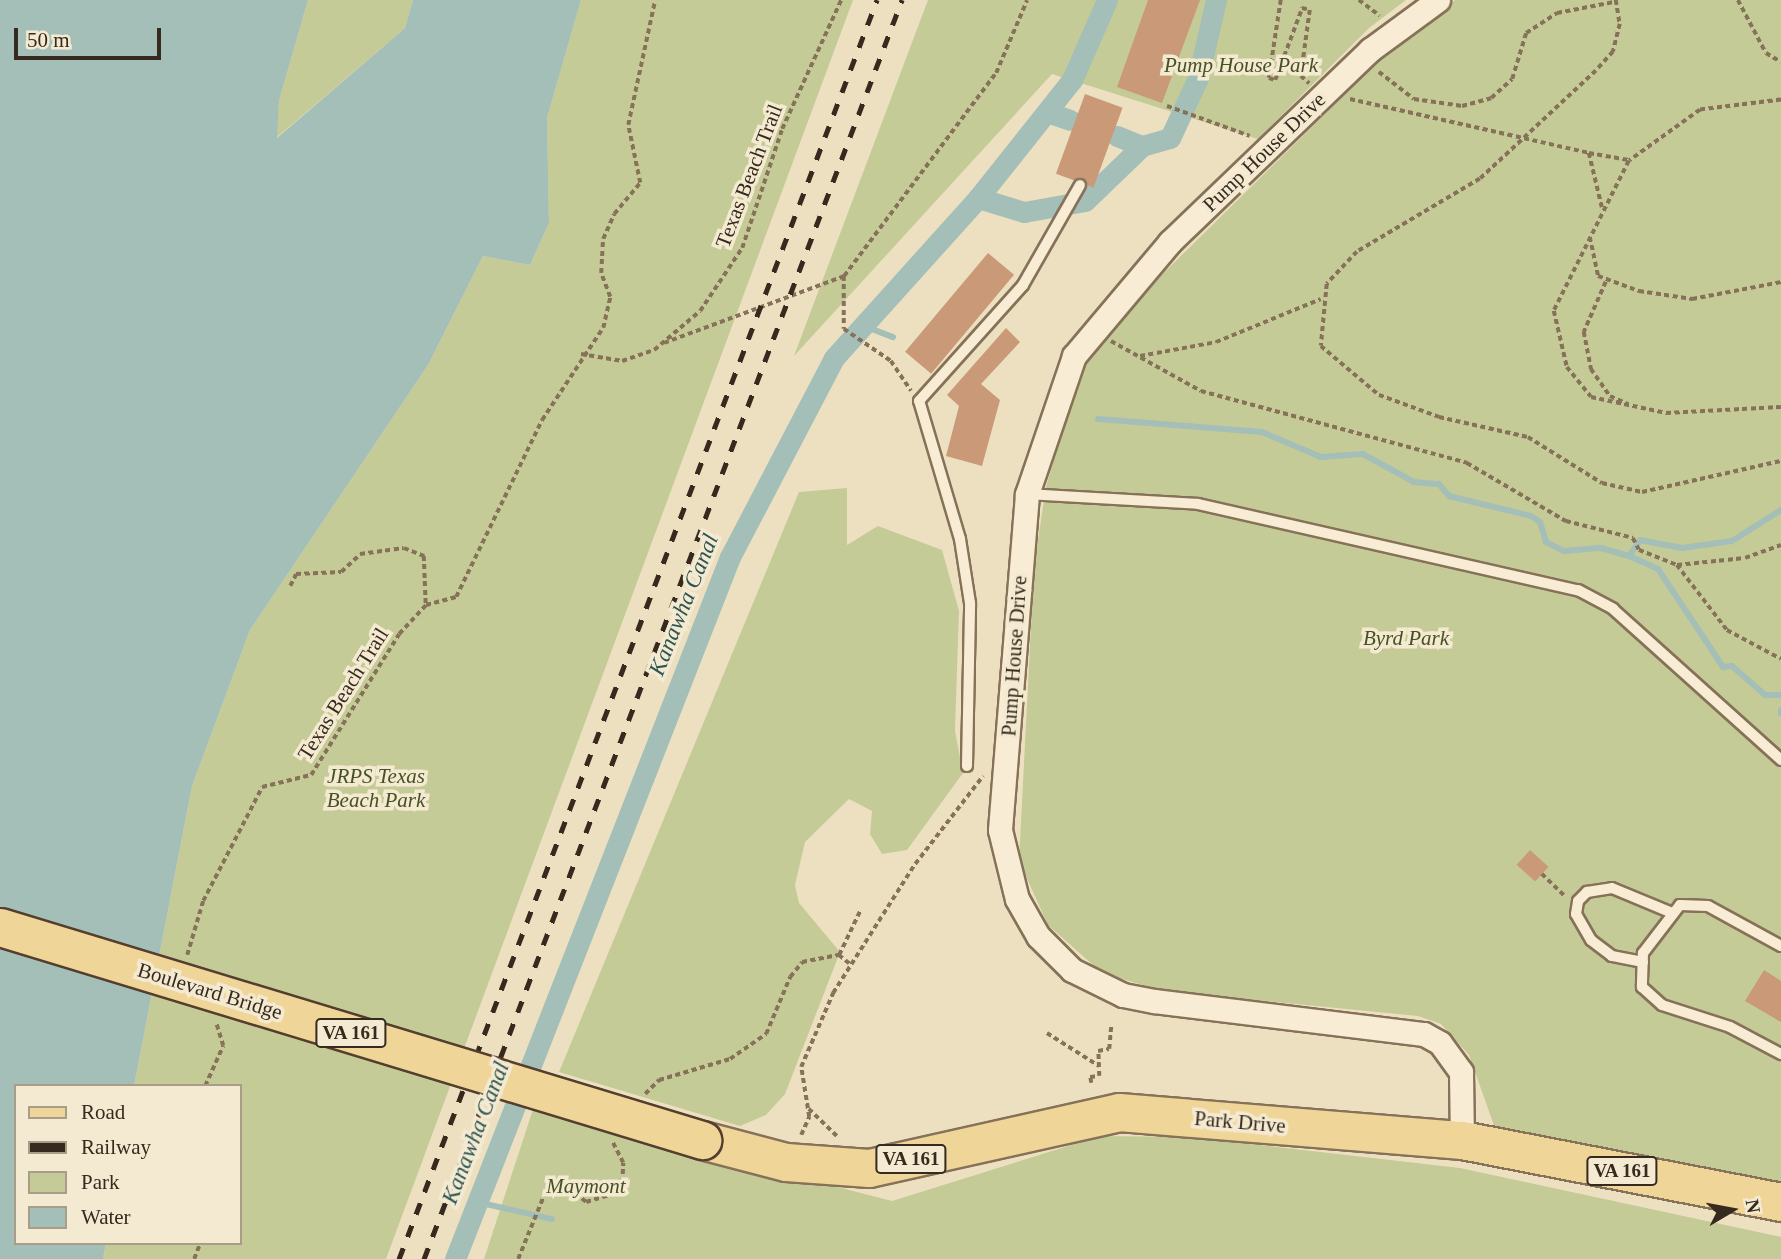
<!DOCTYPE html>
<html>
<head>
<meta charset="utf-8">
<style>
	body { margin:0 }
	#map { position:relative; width:1781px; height:1259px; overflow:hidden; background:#ede0c1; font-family:Georgia,serif }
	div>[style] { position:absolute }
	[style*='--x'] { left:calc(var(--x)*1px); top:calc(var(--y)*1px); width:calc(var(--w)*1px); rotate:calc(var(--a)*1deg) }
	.green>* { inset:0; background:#c4cb96 }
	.water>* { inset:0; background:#a4bfb7 }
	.stream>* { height:6px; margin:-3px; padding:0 3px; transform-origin:3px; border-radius:3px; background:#a4bfb7 }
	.canal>* { height:21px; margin:-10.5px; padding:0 10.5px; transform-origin:10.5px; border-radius:10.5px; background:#a4bfb7 }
	.building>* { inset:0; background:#ca9a78; transform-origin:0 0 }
	.path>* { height:3.5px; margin-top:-1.75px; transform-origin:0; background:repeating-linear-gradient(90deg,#867159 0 5px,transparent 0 8.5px) }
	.roads { filter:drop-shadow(2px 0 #867159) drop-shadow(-2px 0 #867159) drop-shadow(0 2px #867159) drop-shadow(0 -2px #867159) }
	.service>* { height:10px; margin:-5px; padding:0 5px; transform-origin:5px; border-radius:5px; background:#f8edd4 }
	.minor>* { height:23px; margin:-11.5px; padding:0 11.5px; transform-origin:11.5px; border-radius:11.5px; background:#f8edd4 }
	.primary>* { height:37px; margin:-18.5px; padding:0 18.5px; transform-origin:18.5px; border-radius:18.5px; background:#f0d599 }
	.rail>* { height:5px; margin-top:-2.5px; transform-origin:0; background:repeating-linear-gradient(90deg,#36291d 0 12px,transparent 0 24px) }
	.bridges { filter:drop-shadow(2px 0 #543f2e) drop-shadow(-2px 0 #543f2e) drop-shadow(0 2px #543f2e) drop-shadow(0 -2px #543f2e) }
	.primary-bridge>* { height:37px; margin:-18.5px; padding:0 18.5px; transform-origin:18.5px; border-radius:18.5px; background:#f0d599 }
	span { translate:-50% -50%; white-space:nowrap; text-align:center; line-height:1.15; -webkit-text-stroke:7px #f4ead1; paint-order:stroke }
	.shield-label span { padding:2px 5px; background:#f4ead1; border:2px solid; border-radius:5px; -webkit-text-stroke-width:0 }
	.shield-label { font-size:19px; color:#36291d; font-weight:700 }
	.park-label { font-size:21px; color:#465224; font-style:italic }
	.street-label { font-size:21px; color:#36291d }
	.water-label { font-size:23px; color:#2d5653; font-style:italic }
	.legend { position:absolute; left:14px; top:1084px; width:228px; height:161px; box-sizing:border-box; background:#f4ead1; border:2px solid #a89d89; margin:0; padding:9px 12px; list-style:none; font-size:21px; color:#36291d }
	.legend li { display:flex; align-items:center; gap:14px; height:35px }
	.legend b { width:35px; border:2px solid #a89d89 }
	.north { position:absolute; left:1697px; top:1175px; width:70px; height:70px; -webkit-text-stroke:5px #f4ead1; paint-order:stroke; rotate:80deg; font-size:19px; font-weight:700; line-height:28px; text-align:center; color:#36291d }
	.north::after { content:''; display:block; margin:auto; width:24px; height:32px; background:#36291d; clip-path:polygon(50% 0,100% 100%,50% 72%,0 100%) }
	.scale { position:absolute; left:14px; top:28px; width:147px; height:32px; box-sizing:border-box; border:4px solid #36291d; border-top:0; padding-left:9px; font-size:21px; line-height:24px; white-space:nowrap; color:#36291d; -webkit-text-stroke:5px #f4ead1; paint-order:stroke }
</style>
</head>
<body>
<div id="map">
	<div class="green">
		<i style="clip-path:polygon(308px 0,413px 0,405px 28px,276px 138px,279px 101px)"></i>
		<i style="clip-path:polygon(581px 0,853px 0,386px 1259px,103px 1259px,106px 1243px,240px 1243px,240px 1086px,134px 1086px,192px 786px,250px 630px,428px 365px,483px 256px,530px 265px,549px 223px,547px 118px)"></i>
		<i style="clip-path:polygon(928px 0,1406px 0,1369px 28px,1258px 139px,1052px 74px,794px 356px)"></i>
		<i style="clip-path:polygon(1455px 0,1781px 0,1781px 1188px,1497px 1134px,1469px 1055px,1441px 1024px,1418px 1016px,1163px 991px,1119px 978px,1094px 966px,1048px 925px,1019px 861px,1034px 567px,1046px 487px,1078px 376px,1127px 309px,1384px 56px)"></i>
		<i style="clip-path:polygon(847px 488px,847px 545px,878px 526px,942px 550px,959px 611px,955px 731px,963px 773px,907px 850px,882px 854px,870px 834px,872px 811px,849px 799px,805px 842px,795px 885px,799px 903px,840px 952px,785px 1094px,766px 1115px,740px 1126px,559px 1072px,799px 492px)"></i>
		<i style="clip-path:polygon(539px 1091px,733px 1160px,892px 1201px,1100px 1136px,1190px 1137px,1460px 1168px,1781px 1237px,1781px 1259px,484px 1259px)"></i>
	</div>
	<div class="water">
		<i style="clip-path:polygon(0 0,308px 0,279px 101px,277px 138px,405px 28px,413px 0,581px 0,547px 118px,549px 223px,530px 265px,483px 256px,428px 365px,250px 630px,192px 786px,134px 1086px,16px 1086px,16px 1243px,106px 1243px,103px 1259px,0 1259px)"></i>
	</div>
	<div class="stream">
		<i style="--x:864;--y:326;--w:31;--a:21"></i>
		<i style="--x:1098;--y:419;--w:165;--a:4.5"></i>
		<i style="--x:1262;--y:432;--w:64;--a:23"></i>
		<i style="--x:1321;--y:457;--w:42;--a:-4.1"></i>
		<i style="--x:1363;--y:454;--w:58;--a:28.8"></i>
		<i style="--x:1414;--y:482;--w:25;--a:5"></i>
		<i style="--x:1439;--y:484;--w:16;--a:50"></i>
		<i style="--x:1449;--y:496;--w:84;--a:13.7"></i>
		<i style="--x:1531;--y:516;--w:11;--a:34"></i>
		<i style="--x:1540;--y:522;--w:21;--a:73"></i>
		<i style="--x:1546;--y:542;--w:20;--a:27"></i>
		<i style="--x:1564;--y:551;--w:37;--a:-5"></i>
		<i style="--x:1601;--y:548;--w:29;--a:16"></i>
		<i style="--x:1629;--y:556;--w:19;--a:-55"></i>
		<i style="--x:1640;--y:540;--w:43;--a:10.8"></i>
		<i style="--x:1682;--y:548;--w:50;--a:-8"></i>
		<i style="--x:1732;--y:541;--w:58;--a:-32.3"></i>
		<i style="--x:1629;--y:556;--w:32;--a:24"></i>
		<i style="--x:1658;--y:569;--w:118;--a:56.4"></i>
		<i style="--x:1723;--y:667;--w:9;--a:-6"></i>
		<i style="--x:1732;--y:666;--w:44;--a:41.3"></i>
		<i style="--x:1765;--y:695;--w:16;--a:0"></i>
		<i style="--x:1781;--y:710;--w:3;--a:90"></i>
		<i style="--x:477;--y:1202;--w:77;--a:12.8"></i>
	</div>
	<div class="canal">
		<i style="--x:1047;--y:112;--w:24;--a:19"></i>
		<i style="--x:1117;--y:136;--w:27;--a:22"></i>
		<i style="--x:978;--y:198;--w:151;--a:-51.5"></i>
		<i style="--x:1072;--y:80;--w:87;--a:-66.4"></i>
		<i style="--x:455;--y:1259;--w:754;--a:-68.61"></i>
		<i style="--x:730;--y:557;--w:225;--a:-62.4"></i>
		<i style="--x:834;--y:358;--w:215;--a:-48"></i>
		<i style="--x:978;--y:198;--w:48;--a:16.9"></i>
		<i style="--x:1024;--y:212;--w:62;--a:-10.2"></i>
		<i style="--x:1085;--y:201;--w:79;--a:-44"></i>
		<i style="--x:1142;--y:146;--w:29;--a:-16"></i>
		<i style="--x:1170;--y:138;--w:66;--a:-65"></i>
		<i style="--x:1198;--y:78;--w:80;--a:-77"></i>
	</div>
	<div class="building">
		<i style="clip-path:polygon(1148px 0,1200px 0,1162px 103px,1117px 87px)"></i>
		<i style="left:1085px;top:94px;width:40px;height:85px;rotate:20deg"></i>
		<i style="left:988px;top:253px;width:34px;height:129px;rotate:40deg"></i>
		<i style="clip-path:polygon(1006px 328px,1020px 342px,981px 384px,1000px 400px,982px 466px,946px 456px,959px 406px,947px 395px)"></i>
		<i style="left:1530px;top:850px;width:25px;height:20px;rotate:42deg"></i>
		<i style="clip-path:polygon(1764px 970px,1781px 981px,1781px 1022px,1745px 1001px)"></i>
	</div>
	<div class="path">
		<i style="--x:1281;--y:0;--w:79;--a:98.7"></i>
		<i style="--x:1269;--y:78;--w:6;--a:18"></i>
		<i style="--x:1275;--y:80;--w:77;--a:-69.4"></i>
		<i style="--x:1302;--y:8;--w:8;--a:14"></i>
		<i style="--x:1310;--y:10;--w:67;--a:97.8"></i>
		<i style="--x:1301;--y:76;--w:11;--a:41"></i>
		<i style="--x:1359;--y:0;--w:26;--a:37"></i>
		<i style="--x:1616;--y:0;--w:24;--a:81"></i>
		<i style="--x:1620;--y:24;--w:29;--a:104"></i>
		<i style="--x:1613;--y:52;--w:25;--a:132"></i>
		<i style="--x:1596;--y:71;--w:158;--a:137"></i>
		<i style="--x:1480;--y:179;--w:143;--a:149.3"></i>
		<i style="--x:1357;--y:252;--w:44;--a:133.2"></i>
		<i style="--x:1327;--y:284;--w:62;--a:95.5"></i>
		<i style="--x:1321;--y:346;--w:76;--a:40.2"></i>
		<i style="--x:1379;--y:395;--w:64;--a:20.1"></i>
		<i style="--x:1439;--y:417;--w:91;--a:12.7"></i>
		<i style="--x:1528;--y:437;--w:87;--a:31.9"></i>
		<i style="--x:1602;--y:483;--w:41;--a:12.7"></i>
		<i style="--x:1642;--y:492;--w:142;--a:-12.6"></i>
		<i style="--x:1738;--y:0;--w:60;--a:62.2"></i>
		<i style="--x:1766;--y:53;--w:17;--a:31"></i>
		<i style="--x:1379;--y:72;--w:44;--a:37.6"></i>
		<i style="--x:1414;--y:99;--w:49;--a:8.3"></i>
		<i style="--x:1462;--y:106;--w:30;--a:-15"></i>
		<i style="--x:1491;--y:98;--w:28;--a:-42"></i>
		<i style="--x:1512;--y:79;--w:48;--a:-73.1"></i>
		<i style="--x:1526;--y:33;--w:37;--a:-33"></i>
		<i style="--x:1557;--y:13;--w:58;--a:-10.9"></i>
		<i style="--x:1350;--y:99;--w:245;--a:12.7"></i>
		<i style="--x:1589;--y:153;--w:56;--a:76.5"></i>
		<i style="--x:1781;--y:100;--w:82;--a:173"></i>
		<i style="--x:1700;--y:110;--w:87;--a:144.3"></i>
		<i style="--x:1629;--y:161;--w:168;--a:116.6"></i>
		<i style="--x:1554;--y:311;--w:57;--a:76.9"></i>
		<i style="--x:1567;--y:367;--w:38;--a:51"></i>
		<i style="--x:1591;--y:397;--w:77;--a:12"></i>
		<i style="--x:1666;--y:413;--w:115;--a:-3"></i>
		<i style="--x:1167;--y:106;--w:88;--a:19.9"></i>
		<i style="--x:1589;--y:153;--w:40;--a:10"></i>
		<i style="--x:1590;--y:237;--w:40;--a:78"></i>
		<i style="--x:1598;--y:276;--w:44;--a:20.1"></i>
		<i style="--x:1639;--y:291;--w:54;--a:8.6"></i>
		<i style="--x:1692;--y:299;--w:91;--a:-10.8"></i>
		<i style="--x:844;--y:276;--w:53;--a:90"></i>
		<i style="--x:844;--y:329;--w:57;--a:34.2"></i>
		<i style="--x:891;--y:361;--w:36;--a:56"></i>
		<i style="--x:1606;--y:282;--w:55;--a:113.7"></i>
		<i style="--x:1584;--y:332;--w:38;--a:79"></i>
		<i style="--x:1591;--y:369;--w:33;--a:55"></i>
		<i style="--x:1610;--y:396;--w:20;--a:24"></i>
		<i style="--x:1111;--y:341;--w:103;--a:29.1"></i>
		<i style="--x:1201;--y:391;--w:276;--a:15.1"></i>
		<i style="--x:1467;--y:463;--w:115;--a:30.4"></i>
		<i style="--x:1566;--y:521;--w:69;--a:14.2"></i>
		<i style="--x:1633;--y:538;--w:13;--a:63"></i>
		<i style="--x:1639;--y:550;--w:41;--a:21.5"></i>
		<i style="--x:1677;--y:565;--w:82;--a:52.4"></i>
		<i style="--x:1727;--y:630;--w:61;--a:28.2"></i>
		<i style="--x:664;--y:343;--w:192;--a:-20.4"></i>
		<i style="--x:844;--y:276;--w:254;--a:-53.2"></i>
		<i style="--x:996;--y:73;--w:79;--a:-67"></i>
		<i style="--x:581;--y:354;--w:42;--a:9.7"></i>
		<i style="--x:622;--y:361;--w:34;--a:-19"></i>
		<i style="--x:654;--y:350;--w:60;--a:-40.3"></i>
		<i style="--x:700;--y:311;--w:76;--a:-56.3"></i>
		<i style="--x:742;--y:248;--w:126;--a:-71.4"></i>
		<i style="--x:782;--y:129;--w:142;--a:-65.4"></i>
		<i style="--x:1140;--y:356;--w:77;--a:-10.4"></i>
		<i style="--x:1216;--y:342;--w:113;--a:-22.3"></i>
		<i style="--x:1677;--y:565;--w:68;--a:-5.9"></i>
		<i style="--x:1745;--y:558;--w:38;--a:-20"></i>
		<i style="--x:290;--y:586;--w:13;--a:-63"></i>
		<i style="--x:296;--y:574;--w:45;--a:-2.5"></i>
		<i style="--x:341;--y:572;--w:26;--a:-43"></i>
		<i style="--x:360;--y:554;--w:44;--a:-7.8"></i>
		<i style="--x:404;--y:548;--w:22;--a:22"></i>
		<i style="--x:424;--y:556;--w:49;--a:87.7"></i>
		<i style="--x:1542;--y:874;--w:32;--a:44"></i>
		<i style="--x:187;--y:955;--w:56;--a:-73.5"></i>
		<i style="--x:203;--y:901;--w:128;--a:-62.6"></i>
		<i style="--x:262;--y:787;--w:50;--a:-13.8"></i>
		<i style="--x:311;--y:775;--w:166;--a:-58"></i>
		<i style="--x:399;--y:634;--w:40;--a:-47"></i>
		<i style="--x:426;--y:605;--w:31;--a:-15"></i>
		<i style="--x:456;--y:597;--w:197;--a:-64.1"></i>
		<i style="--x:542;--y:420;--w:110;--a:-56.5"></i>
		<i style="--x:603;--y:328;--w:32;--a:-77"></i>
		<i style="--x:610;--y:297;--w:26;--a:-111"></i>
		<i style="--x:601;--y:273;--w:34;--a:-87"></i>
		<i style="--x:603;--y:239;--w:27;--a:-66"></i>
		<i style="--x:614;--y:214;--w:40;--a:-50"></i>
		<i style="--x:640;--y:183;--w:59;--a:-101.7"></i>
		<i style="--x:628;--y:125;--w:128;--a:-77.8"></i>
		<i style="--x:839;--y:955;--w:14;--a:39"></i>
		<i style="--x:1047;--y:1033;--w:62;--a:32.4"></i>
		<i style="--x:1091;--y:1083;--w:6;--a:-99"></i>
		<i style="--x:1090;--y:1077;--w:9;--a:-6"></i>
		<i style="--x:1099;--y:1076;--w:25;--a:-92"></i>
		<i style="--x:1098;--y:1051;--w:11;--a:-10"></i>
		<i style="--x:1109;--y:1049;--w:24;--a:-85"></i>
		<i style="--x:205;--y:1086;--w:44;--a:-65.8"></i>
		<i style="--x:223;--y:1046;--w:24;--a:-107"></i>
		<i style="--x:645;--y:1094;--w:20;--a:-45"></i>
		<i style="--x:659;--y:1080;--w:74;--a:-16.5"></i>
		<i style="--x:730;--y:1059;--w:44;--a:-34.8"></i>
		<i style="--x:766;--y:1034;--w:62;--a:-67.2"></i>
		<i style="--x:790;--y:977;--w:19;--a:-51"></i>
		<i style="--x:802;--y:962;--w:38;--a:-11"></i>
		<i style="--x:839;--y:955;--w:49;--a:-64.5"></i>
		<i style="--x:809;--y:1109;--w:40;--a:44"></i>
		<i style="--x:801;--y:1135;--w:20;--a:-66"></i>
		<i style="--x:809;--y:1117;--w:51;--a:-99.1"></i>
		<i style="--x:801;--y:1067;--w:81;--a:-66.6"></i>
		<i style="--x:833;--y:993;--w:153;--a:-57.6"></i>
		<i style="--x:915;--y:864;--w:111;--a:-52.3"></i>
		<i style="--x:194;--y:1259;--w:17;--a:-69"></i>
		<i style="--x:518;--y:1259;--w:77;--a:-67.8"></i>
		<i style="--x:547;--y:1188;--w:22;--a:0"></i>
		<i style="--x:569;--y:1188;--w:22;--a:39"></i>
		<i style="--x:586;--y:1202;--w:24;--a:-17"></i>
		<i style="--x:609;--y:1195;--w:18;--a:-43"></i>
		<i style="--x:622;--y:1183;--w:20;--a:-87"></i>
		<i style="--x:623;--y:1163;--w:25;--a:-117"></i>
	</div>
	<div class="roads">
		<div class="service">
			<i style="--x:1027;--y:494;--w:171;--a:3.3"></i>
			<i style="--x:1198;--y:504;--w:390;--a:12.8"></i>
			<i style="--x:1578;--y:590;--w:40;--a:28"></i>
			<i style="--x:1613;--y:609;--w:226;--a:41.9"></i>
			<i style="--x:967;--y:766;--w:163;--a:-88.9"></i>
			<i style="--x:970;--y:603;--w:65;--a:-98.9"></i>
			<i style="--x:960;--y:539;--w:144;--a:-106.5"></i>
			<i style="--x:919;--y:401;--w:156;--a:-48.1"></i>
			<i style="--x:1023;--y:285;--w:115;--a:-60.3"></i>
			<i style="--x:1781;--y:946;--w:83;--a:-151.3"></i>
			<i style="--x:1708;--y:906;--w:28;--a:-178"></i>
			<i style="--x:1680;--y:905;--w:61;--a:127.6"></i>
			<i style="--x:1643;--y:953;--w:34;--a:92"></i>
			<i style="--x:1642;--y:987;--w:27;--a:42"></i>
			<i style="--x:1662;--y:1005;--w:71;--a:17.9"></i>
			<i style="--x:1730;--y:1027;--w:58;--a:27.9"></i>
			<i style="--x:1643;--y:962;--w:32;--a:-169"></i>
			<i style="--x:1612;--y:956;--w:26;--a:-143"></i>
			<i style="--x:1591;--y:940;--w:30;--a:-120"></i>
			<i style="--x:1576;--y:914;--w:13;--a:-81"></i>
			<i style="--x:1578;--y:901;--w:13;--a:-45"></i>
			<i style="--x:1587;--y:892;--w:25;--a:-9"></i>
			<i style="--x:1612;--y:888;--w:65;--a:22.6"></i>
		</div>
		<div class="minor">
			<i style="--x:1438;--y:0;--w:84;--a:143.7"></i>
			<i style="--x:1370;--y:50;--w:277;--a:136.2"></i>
			<i style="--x:1170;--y:242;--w:149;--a:130.1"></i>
			<i style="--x:1074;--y:356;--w:146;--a:108.8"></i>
			<i style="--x:1027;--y:494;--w:337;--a:94.6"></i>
			<i style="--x:1000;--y:830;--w:71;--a:76.2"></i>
			<i style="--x:1017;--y:899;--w:43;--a:60.4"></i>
			<i style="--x:1038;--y:936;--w:48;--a:45"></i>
			<i style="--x:1072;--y:970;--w:57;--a:26.1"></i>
			<i style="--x:1123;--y:995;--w:32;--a:11"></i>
			<i style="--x:1154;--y:1001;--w:272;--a:7"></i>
			<i style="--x:1424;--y:1034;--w:18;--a:29"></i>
			<i style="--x:1440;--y:1043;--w:36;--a:54"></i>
			<i style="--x:1461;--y:1072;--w:68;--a:89.2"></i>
		</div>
		<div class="primary">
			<i style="--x:702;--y:1140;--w:87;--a:14.7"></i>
			<i style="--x:786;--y:1162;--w:83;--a:4.1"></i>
			<i style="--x:869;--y:1168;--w:256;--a:-12.6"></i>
			<i style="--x:1119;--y:1112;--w:344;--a:4.7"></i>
			<i style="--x:1462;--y:1140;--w:325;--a:11"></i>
		</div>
	</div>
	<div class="rail">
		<i style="--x:399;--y:1259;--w:1347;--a:-69.21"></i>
		<i style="--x:424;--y:1259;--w:1347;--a:-69.21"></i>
	</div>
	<div class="bridges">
		<div class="primary-bridge">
			<i style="--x:0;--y:927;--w:734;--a:16.88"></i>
		</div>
	</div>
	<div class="shield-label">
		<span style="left:351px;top:1033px">VA 161</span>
		<span style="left:911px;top:1159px">VA 161</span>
		<span style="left:1622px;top:1171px">VA 161</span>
	</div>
	<div class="park-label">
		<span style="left:1241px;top:65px">Pump House Park</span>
		<span style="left:1406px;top:638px">Byrd Park</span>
		<span style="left:376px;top:788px">JRPS Texas<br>Beach Park</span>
		<span style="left:586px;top:1186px">Maymont</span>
	</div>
	<div class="street-label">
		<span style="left:1264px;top:152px;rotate:-44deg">Pump House Drive</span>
		<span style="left:749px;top:176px;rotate:-69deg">Texas Beach Trail</span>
		<span style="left:1014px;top:656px;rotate:-86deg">Pump House Drive</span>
		<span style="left:343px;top:694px;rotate:-58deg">Texas Beach Trail</span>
		<span style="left:210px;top:991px;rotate:17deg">Boulevard Bridge</span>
		<span style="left:1240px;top:1122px;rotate:5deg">Park Drive</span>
	</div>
	<div class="water-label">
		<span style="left:684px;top:605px;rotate:-68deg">Kanawha Canal</span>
		<span style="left:476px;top:1133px;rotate:-69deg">Kanawha Canal</span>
	</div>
	<ul class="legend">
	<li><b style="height:9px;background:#f0d599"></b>Road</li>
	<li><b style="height:9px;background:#36291d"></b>Railway</li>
	<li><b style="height:19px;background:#c4cb96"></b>Park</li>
	<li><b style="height:19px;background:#a4bfb7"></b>Water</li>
	</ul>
	<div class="north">N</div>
	<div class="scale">50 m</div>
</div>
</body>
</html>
